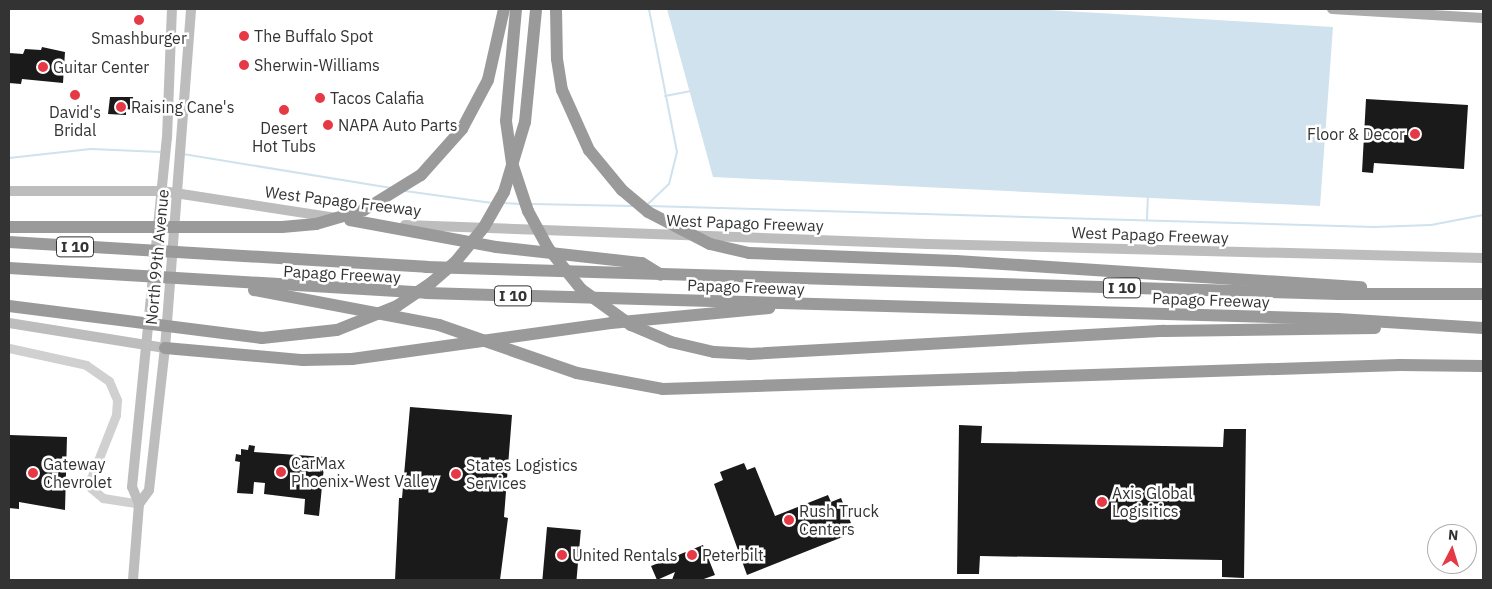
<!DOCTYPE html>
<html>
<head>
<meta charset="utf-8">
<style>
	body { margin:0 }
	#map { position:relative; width:1492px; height:589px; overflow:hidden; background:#fff; font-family:"IBM Plex Sans",sans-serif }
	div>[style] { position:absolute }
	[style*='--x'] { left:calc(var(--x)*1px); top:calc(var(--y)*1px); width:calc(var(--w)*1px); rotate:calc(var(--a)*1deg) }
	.water>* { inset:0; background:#cfe2ee }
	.stream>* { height:2px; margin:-1px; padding:0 1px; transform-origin:1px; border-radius:1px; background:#cfe2ee }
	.building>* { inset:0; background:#1a1a1a; transform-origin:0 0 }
	.tertiary>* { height:9px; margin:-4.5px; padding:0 4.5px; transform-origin:4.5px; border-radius:4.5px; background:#d0d0d0 }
	.secondary>* { height:10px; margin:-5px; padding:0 5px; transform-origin:5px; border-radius:5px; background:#bdbdbd }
	.primary>* { height:10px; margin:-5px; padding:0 5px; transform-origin:5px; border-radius:5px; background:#ababab }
	.motorway>* { height:12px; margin:-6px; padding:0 6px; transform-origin:6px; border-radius:6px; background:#9a9a9a }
	.dots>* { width:14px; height:14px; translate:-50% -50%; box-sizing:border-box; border:2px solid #fff; border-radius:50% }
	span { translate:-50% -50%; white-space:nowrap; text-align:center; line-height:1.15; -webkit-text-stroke:5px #fff; paint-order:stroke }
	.shield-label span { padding:1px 4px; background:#fff; border:1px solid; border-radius:4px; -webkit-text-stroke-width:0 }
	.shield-label { font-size:15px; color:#333; font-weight:700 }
	.poi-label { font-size:16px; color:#333 }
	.left { translate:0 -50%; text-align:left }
	.right { translate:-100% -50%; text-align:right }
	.street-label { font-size:16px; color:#333 }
	.frame { position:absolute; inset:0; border:10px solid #333; pointer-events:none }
	.north { position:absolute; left:1427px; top:524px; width:50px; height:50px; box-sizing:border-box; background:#fff; border:1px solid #adadad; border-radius:50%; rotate:5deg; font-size:14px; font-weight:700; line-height:20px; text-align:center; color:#333 }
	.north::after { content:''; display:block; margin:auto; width:18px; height:22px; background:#e63946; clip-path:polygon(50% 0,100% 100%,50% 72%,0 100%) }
</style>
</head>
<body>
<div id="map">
	<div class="water">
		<i style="clip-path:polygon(667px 9px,1031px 9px,1333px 27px,1320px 206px,713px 177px)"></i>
	</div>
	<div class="stream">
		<i style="--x:665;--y:96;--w:25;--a:-11"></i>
		<i style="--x:183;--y:154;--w:211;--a:9.3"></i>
		<i style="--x:9;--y:158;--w:82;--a:-6.3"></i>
		<i style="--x:91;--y:149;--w:70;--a:2.5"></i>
		<i style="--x:405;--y:191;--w:88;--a:7.9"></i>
		<i style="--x:504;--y:203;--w:16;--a:4"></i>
		<i style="--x:532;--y:204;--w:100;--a:1.1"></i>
		<i style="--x:647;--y:205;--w:30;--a:-44"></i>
		<i style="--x:669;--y:184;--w:33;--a:-76"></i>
		<i style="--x:677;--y:152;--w:146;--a:-101.1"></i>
		<i style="--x:649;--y:206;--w:725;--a:1.66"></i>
		<i style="--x:1374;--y:227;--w:57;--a:-2"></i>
		<i style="--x:1431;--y:225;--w:53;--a:-10.9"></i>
		<i style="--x:1147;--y:220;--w:25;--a:-88"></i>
	</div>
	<div class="building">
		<i style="clip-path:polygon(42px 47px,65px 52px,63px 83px,22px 79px,21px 84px,9px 83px,9px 53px,23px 54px,25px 49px,41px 50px)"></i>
		<i style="clip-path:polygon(110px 97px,133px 97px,134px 110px,126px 109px,126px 115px,108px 114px)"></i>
		<i style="clip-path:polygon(1366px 99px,1468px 105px,1464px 169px,1374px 163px,1373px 173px,1362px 172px)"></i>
		<i style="clip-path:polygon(410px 407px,512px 415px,504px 517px,508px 518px,500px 580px,395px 580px,399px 498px,402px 498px)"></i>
		<i style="clip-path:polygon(959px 425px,982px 426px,981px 443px,1223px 447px,1224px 429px,1246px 429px,1244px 578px,1222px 577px,1222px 560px,980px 556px,979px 574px,957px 574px)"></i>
		<i style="clip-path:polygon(10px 435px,67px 437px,65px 510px,19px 502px,19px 509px,9px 508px)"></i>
		<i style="clip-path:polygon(249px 445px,255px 446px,254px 452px,325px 457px,319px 516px,304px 514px,305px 499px,264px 494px,265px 483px,254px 482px,253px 494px,237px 493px,240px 462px,235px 461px,236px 454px,241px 455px,241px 449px,248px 450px)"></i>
		<i style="clip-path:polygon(744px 463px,747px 470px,755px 467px,775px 516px,828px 495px,831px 502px,841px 498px,851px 523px,841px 527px,845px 536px,747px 575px,714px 484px,723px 480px,720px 472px)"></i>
		<i style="left:547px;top:527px;width:34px;height:53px;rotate:5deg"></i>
		<i style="clip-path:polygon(703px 545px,715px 575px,701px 580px,672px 580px,675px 572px,657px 580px,651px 566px)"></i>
	</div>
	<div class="tertiary">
		<i style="--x:9;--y:348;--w:79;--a:12.4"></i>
		<i style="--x:86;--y:365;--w:28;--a:35"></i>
		<i style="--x:109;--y:381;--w:21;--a:67"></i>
		<i style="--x:117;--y:400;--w:15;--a:94"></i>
		<i style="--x:116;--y:415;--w:68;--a:111.6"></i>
		<i style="--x:91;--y:478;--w:10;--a:90"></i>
		<i style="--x:91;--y:488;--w:16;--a:40"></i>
		<i style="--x:103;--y:498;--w:36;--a:9"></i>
	</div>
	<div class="secondary">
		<i style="--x:9;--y:191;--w:153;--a:0"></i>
		<i style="--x:162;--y:191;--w:176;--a:8.8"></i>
		<i style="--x:405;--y:225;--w:523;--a:2.08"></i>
		<i style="--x:928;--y:244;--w:555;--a:1.44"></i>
		<i style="--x:9;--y:323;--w:158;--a:9.1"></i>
		<i style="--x:139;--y:504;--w:17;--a:-54"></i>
		<i style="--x:149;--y:490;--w:143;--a:-83.6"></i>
		<i style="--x:165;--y:348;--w:340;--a:-85.6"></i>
		<i style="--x:133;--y:580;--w:76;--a:-85.5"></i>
		<i style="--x:139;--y:504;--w:18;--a:-112"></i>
		<i style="--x:132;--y:487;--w:351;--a:-84.3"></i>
		<i style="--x:167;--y:138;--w:129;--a:-87.8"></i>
	</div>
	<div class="primary">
		<i style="--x:1332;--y:9;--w:151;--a:3.4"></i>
	</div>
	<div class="motorway">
		<i style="--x:516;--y:9;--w:112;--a:95.1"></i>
		<i style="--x:506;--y:121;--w:42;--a:81.9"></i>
		<i style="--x:512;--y:163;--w:51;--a:71.6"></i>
		<i style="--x:528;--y:211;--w:42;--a:61.6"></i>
		<i style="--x:548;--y:248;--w:53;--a:51.2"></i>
		<i style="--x:581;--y:289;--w:62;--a:35.8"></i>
		<i style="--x:631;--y:325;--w:43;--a:23"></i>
		<i style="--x:671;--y:342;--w:44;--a:13.1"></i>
		<i style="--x:714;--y:352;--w:35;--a:3"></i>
		<i style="--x:749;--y:354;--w:416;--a:-3.2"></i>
		<i style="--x:1164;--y:331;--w:211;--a:-0.8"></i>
		<i style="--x:556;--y:9;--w:50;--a:88.9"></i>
		<i style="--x:557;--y:59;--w:31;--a:81"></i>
		<i style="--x:562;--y:90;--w:66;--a:65.8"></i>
		<i style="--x:589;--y:150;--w:52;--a:50.5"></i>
		<i style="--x:622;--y:190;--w:34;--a:40"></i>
		<i style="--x:648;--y:212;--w:70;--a:27.3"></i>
		<i style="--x:710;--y:244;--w:40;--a:13"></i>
		<i style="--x:749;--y:253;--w:207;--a:2.2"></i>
		<i style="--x:956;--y:261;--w:406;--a:3.7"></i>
		<i style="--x:350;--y:220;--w:148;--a:10.5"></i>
		<i style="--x:496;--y:247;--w:147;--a:6.3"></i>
		<i style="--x:642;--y:263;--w:22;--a:32"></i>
		<i style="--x:9;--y:227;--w:273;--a:0"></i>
		<i style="--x:282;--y:227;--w:34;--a:-5"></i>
		<i style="--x:316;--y:224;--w:50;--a:-16.3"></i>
		<i style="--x:364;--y:210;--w:67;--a:-31.6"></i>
		<i style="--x:421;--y:175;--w:62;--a:-48.3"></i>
		<i style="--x:462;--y:129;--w:55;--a:-62"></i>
		<i style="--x:488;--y:80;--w:73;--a:-77.3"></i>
		<i style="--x:9;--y:242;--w:418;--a:3.4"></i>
		<i style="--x:426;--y:267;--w:913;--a:1.69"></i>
		<i style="--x:1339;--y:294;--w:144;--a:0"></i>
		<i style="--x:9;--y:268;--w:418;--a:3.4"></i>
		<i style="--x:426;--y:293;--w:912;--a:1.63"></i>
		<i style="--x:1338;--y:319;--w:145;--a:3.6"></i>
		<i style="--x:254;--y:290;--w:188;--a:10.7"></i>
		<i style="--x:439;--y:325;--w:146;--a:19.2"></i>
		<i style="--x:577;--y:373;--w:87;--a:10.5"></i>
		<i style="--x:663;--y:389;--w:737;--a:-1.87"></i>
		<i style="--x:1400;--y:365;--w:83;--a:0.7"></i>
		<i style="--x:9;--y:306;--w:255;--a:7.2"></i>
		<i style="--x:262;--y:338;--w:75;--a:-6.1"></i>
		<i style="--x:337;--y:330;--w:65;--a:-21.8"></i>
		<i style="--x:397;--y:306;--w:41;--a:-34.1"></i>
		<i style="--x:431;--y:283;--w:35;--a:-41"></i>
		<i style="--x:457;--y:260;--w:43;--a:-50.7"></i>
		<i style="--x:484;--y:227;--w:40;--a:-60.3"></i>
		<i style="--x:504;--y:192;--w:73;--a:-73.3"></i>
		<i style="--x:525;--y:122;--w:114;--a:-84.4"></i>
		<i style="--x:165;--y:348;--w:139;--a:5"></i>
		<i style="--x:303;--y:360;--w:49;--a:-1.2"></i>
		<i style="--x:352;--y:359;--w:261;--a:-7.9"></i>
		<i style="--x:611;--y:323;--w:159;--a:-5.4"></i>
	</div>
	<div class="dots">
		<i style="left:139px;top:20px;background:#e63946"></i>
		<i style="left:244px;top:36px;background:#e63946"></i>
		<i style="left:244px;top:65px;background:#e63946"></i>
		<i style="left:43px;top:67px;background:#e63946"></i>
		<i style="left:75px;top:95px;background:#e63946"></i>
		<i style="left:320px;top:98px;background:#e63946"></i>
		<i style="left:121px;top:107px;background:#e63946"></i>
		<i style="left:284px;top:110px;background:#e63946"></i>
		<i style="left:328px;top:125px;background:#e63946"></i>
		<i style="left:1415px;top:134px;background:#e63946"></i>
		<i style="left:281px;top:472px;background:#e63946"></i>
		<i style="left:33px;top:473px;background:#e63946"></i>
		<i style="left:456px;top:474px;background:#e63946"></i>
		<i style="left:1102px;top:502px;background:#e63946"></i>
		<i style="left:789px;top:520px;background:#e63946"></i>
		<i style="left:562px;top:555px;background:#e63946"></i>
		<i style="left:692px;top:555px;background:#e63946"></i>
	</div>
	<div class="shield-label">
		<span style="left:75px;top:247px">I 10</span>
		<span style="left:1122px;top:288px">I 10</span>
		<span style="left:513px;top:296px">I 10</span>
	</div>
	<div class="poi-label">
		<span class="left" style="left:254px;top:36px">The Buffalo Spot</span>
		<span style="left:139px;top:38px">Smashburger</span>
		<span class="left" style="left:254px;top:65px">Sherwin-Williams</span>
		<span class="left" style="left:53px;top:67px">Guitar Center</span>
		<span class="left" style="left:330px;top:98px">Tacos Calafia</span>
		<span class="left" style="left:131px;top:107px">Raising Cane's</span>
		<span style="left:75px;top:121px">David's<br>Bridal</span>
		<span class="left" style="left:338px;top:125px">NAPA Auto Parts</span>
		<span style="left:284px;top:137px">Desert<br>Hot Tubs</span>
		<span class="right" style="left:1405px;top:134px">Floor &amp; Decor</span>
		<span class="left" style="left:291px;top:472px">CarMax<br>Phoenix-West Valley</span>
		<span class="left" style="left:43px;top:473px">Gateway<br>Chevrolet</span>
		<span class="left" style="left:466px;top:474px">States Logistics<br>Services</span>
		<span class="left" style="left:1112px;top:502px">Axis Global<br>Logisitics</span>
		<span class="left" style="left:799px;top:520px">Rush Truck<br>Centers</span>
		<span class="left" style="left:572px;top:555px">United Rentals</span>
		<span class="left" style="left:702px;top:555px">Peterbilt</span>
	</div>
	<div class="street-label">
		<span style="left:343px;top:201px;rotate:7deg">West Papago Freeway</span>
		<span style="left:745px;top:223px;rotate:2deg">West Papago Freeway</span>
		<span style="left:1150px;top:235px;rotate:2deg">West Papago Freeway</span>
		<span style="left:157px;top:257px;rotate:-85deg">North 99th Avenue</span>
		<span style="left:342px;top:274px;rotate:3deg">Papago Freeway</span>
		<span style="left:746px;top:287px;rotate:2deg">Papago Freeway</span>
		<span style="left:1211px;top:300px;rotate:2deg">Papago Freeway</span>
	</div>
	<div class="frame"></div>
	<div class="north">N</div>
</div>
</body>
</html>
